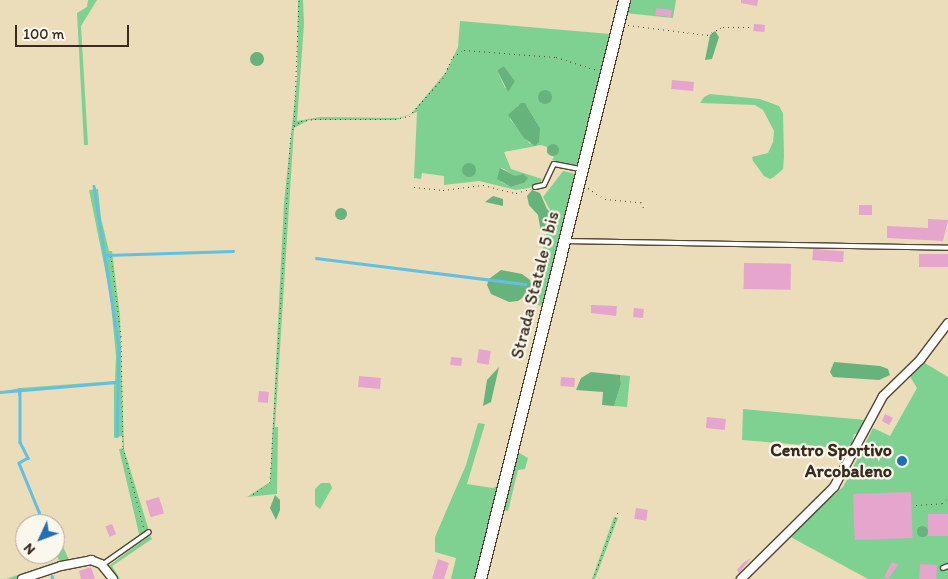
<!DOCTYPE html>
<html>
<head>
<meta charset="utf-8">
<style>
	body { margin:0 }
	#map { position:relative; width:948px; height:579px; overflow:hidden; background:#ebddb9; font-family:Itim,sans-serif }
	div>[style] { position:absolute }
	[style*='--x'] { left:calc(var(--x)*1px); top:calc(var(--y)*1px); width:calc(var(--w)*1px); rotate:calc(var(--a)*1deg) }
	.green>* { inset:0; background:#7fd192 }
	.forest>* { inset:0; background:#67b37c }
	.round { border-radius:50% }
	.stream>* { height:2.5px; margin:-1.25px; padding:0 1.25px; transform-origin:1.25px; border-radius:1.25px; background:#63c0e1 }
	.building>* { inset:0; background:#e5a5cc; transform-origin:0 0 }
	.path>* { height:1px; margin-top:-0.5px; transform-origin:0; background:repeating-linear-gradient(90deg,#554535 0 1px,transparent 0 5px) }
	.roads { filter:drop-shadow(1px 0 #554535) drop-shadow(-1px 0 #554535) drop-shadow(0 1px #554535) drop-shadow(0 -1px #554535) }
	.service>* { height:4px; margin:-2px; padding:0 2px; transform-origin:2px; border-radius:2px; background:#fff }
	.minor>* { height:8px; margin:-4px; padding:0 4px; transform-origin:4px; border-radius:4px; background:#fff }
	.primary>* { height:11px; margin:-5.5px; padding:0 5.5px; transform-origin:5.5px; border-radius:5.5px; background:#fff }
	.dots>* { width:14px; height:14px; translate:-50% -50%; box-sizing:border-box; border:2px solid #fbf7ec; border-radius:50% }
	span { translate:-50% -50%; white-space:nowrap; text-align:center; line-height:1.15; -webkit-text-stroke:4.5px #fbf7ec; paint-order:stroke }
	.street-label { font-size:18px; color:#3b2a1e }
	.poi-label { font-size:18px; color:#3b2a1e; font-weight:700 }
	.right { translate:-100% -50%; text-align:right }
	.north { position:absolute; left:15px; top:514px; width:50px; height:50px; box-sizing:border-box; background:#fbf7ec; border:1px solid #aea59a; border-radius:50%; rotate:227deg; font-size:14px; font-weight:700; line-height:20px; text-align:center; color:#3b2a1e }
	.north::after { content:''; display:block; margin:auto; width:18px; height:22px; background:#1f6fb2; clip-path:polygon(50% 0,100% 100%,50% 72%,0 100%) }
	.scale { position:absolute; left:15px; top:25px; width:114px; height:22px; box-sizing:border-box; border:2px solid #3b2a1e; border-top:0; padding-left:6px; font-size:15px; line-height:18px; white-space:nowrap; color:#3b2a1e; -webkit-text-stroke:4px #fbf7ec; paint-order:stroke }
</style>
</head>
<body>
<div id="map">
	<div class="green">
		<i style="clip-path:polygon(88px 0,97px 0,81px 26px,88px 145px,84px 145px,77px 13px,87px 7px)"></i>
		<i style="clip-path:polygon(evenodd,298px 0,303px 0,304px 24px,297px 121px,320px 117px,399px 118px,411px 114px,446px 72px,458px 47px,460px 21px,610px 34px,579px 167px,552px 160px,554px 157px,547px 153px,547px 147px,541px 145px,504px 152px,511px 169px,542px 179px,540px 184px,529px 188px,516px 190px,479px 181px,444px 185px,444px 176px,422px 173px,421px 179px,414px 178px,417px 112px,396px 120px,309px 120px,294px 128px,275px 427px,278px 427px,277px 494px,247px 497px,270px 482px,284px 203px,297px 77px,298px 0,504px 66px,515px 81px,505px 88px,497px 70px,504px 66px,298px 0,518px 105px,527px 106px,540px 128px,530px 144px,510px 119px,518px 105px,298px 0,500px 168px,504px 169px,524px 183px,511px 187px,501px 182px,500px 168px)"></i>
		<i style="clip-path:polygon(628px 0,676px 0,673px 18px,625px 13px)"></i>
		<i style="clip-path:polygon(710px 94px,760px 99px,779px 106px,783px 113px,784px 157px,783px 169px,774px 177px,770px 179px,764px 176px,753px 161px,752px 157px,768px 153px,773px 142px,774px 131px,763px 110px,755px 105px,700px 103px,704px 97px)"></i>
		<i style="clip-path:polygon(563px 171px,576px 174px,544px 306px,531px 304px,546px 234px,551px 233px,557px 223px,543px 197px)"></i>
		<i style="clip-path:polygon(98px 189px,101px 218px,109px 251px,112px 251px,120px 316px,124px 449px,149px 531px,140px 538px,119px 449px,123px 448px,122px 436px,114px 438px,114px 382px,20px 390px,21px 407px,20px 442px,28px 456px,27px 459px,18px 465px,27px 457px,19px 441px,21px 404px,17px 390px,0 392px,20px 388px,115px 381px,116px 356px,110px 294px,89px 190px)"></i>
		<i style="clip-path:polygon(923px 362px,948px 377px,948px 579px,868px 579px,787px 535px,843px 487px,873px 428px,890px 436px,917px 388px,909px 375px)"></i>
		<i style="clip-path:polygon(620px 375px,630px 376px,627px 407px,614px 406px,621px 384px)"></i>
		<i style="clip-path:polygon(743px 409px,866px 420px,860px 433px,854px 434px,851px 449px,742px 440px)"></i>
		<i style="clip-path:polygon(478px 423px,485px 424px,467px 484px,493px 488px,498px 485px,475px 579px,451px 579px,456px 558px,435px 552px,435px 537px,466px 465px)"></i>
		<i style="clip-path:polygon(516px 451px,528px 458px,525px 469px,518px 470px,508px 511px,502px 510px)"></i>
		<i style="clip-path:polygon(321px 483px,330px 483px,332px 488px,320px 509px,315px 505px,315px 489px)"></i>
		<i style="clip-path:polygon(614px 517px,618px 518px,606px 550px,595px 579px,592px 579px)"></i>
		<i style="clip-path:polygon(55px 529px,70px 562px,32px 579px,6px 579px,59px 561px,55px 551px)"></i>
		<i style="clip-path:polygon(150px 535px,152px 539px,112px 566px,120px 579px,114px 579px,106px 568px)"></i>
	</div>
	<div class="forest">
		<i style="clip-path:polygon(715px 31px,719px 37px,712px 59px,705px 60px,710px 35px)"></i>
		<i class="round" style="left:250px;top:52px;width:14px;height:14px"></i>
		<i style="clip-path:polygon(504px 66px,515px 81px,508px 92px,497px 70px)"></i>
		<i class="round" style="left:538px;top:90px;width:14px;height:14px"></i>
		<i style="clip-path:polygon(521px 103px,525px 103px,540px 128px,539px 142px,535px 146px,524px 138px,508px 115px)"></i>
		<i class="round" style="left:547px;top:144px;width:12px;height:12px"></i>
		<i class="round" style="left:462px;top:163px;width:14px;height:14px"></i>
		<i style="clip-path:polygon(500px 168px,515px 176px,523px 174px,528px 178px,524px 183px,511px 187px,497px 179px)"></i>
		<i style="clip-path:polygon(532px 190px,540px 193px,547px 209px,556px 218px,557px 227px,551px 233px,541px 232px,538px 215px,529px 205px,527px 196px)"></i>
		<i style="clip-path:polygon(493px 196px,503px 199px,503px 206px,485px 202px)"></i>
		<i class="round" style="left:335px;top:208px;width:12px;height:12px"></i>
		<i style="clip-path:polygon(501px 270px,522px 274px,530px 280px,532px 287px,528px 294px,518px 301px,509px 302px,491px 294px,487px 285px,489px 279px)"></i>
		<i style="clip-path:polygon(834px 362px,880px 366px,888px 369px,890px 375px,879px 380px,833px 377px,830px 372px)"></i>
		<i style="clip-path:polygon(499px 367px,491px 402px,483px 406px,487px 380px)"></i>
		<i style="clip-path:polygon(591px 372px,620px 375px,621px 384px,614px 406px,602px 405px,603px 392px,576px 390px,581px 378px)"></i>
		<i style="clip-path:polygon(275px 495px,280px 500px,280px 510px,276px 520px,270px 508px)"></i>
		<i class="round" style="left:916.5px;top:525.5px;width:11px;height:11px"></i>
	</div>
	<div class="stream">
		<i style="--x:94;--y:186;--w:164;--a:81.2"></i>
		<i style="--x:119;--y:348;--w:88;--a:91.3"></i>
		<i style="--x:106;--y:255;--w:127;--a:-1.8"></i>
		<i style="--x:316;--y:258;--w:211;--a:7.1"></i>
		<i style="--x:20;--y:389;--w:53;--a:90"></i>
		<i style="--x:20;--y:442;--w:18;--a:63"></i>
		<i style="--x:28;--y:458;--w:10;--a:151"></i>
		<i style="--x:19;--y:463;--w:66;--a:67.7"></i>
		<i style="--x:0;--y:392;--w:117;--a:-4.9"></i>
		<i style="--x:52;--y:576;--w:3;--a:72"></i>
	</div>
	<div class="building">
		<i style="clip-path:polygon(741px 0,758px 0,757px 6px,741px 3px)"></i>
		<i style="left:656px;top:8px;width:16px;height:7px;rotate:7deg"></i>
		<i style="left:754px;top:24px;width:11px;height:7px;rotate:5deg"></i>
		<i style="left:672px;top:80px;width:22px;height:9px;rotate:5deg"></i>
		<i style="left:859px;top:205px;width:13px;height:10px"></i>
		<i style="clip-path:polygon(928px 219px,948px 220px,943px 241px,887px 238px,887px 226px,928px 228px)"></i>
		<i style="left:813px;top:249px;width:31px;height:11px;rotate:4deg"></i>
		<i style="left:919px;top:254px;width:29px;height:13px"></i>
		<i style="left:744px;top:263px;width:47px;height:26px;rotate:1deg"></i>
		<i style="clip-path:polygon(591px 305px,617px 306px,616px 316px,591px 313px)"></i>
		<i style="left:634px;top:308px;width:10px;height:9px;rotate:6deg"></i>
		<i style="left:479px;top:349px;width:12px;height:14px;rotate:9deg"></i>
		<i style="left:451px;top:357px;width:11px;height:8px;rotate:5deg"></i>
		<i style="left:359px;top:376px;width:22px;height:11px;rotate:5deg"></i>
		<i style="left:561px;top:377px;width:14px;height:9px;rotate:4deg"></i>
		<i style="left:259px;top:391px;width:10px;height:11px;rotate:6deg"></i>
		<i style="clip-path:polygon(885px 414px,893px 418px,889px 425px,882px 421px)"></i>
		<i style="left:707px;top:417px;width:19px;height:11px;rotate:6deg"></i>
		<i style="left:911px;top:492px;width:46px;height:58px;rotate:88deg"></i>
		<i style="left:159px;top:497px;width:17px;height:14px;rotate:73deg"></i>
		<i style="left:636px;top:508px;width:12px;height:11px;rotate:9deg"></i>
		<i style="left:948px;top:514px;width:22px;height:20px;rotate:90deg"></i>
		<i style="left:112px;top:524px;width:11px;height:7px;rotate:68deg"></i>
		<i style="clip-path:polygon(751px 558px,739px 573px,737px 570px,743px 563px)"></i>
		<i style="clip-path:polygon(438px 559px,449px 563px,444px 579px,432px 579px)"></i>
		<i style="clip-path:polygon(892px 562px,898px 565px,888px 579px,884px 577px)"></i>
		<i style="left:920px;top:564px;width:17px;height:15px;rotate:3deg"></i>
		<i style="clip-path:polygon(91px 567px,95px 579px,81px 579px,79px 571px)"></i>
	</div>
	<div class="path">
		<i style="--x:628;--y:25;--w:80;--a:7.2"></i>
		<i style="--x:707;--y:35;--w:18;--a:-27"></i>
		<i style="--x:723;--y:27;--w:28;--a:0"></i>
		<i style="--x:294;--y:126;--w:126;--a:-87.7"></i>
		<i style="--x:414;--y:187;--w:29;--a:6"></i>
		<i style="--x:443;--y:190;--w:40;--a:-7.1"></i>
		<i style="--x:483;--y:185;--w:34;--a:14"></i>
		<i style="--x:516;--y:193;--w:15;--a:-16"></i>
		<i style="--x:588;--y:188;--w:20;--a:33"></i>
		<i style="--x:605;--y:199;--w:36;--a:5"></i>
		<i style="--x:641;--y:202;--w:8;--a:67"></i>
		<i style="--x:111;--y:256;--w:81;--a:82.9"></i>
		<i style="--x:121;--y:336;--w:112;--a:89"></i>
		<i style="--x:123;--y:448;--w:84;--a:75.5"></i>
		<i style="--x:253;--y:494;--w:20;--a:-33"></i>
		<i style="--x:270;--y:483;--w:350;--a:-86.6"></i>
		<i style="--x:291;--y:134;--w:9;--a:-69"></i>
		<i style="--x:294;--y:126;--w:9;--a:-36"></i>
		<i style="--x:301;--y:121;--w:14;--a:-8"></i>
		<i style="--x:315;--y:119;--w:80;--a:0"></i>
		<i style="--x:395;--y:119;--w:14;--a:-12"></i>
		<i style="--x:409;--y:116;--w:51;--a:-48.2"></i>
		<i style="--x:443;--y:78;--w:23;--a:-65"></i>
		<i style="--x:453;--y:57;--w:13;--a:-32"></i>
		<i style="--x:464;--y:50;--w:92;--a:4.4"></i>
		<i style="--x:556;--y:57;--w:43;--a:17.6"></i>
		<i style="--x:916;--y:505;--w:26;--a:-4"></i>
		<i style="--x:942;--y:503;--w:8;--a:-40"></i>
		<i style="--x:593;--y:579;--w:72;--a:-69.5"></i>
	</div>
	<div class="roads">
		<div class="service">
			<i style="--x:535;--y:187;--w:9;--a:-13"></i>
			<i style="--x:544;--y:185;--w:23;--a:-65"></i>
			<i style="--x:554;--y:164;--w:25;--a:11"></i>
			<i style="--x:566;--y:241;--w:382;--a:1"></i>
			<i style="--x:102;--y:565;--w:57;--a:-35.1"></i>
			<i style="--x:943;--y:568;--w:5;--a:-22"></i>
		</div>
		<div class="minor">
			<i style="--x:22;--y:579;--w:41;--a:-18.4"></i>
			<i style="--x:61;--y:566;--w:31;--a:-11"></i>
			<i style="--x:91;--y:560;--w:11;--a:22"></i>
			<i style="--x:101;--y:564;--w:19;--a:51"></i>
			<i style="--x:741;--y:579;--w:131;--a:-44.7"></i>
			<i style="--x:834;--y:487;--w:103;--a:-61.7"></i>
			<i style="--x:883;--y:396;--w:52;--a:-44.2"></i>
			<i style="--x:920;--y:360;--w:46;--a:-52.9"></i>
		</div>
		<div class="primary">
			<i style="--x:480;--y:579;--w:597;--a:-76.03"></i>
		</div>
	</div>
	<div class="dots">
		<i style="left:902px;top:461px;background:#1f6fb2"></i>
	</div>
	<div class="street-label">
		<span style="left:535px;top:285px;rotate:-76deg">Strada Statale 5 bis</span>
	</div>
	<div class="poi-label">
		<span class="right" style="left:892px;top:461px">Centro Sportivo<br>Arcobaleno</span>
	</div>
	<div class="north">N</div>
	<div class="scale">100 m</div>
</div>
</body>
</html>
